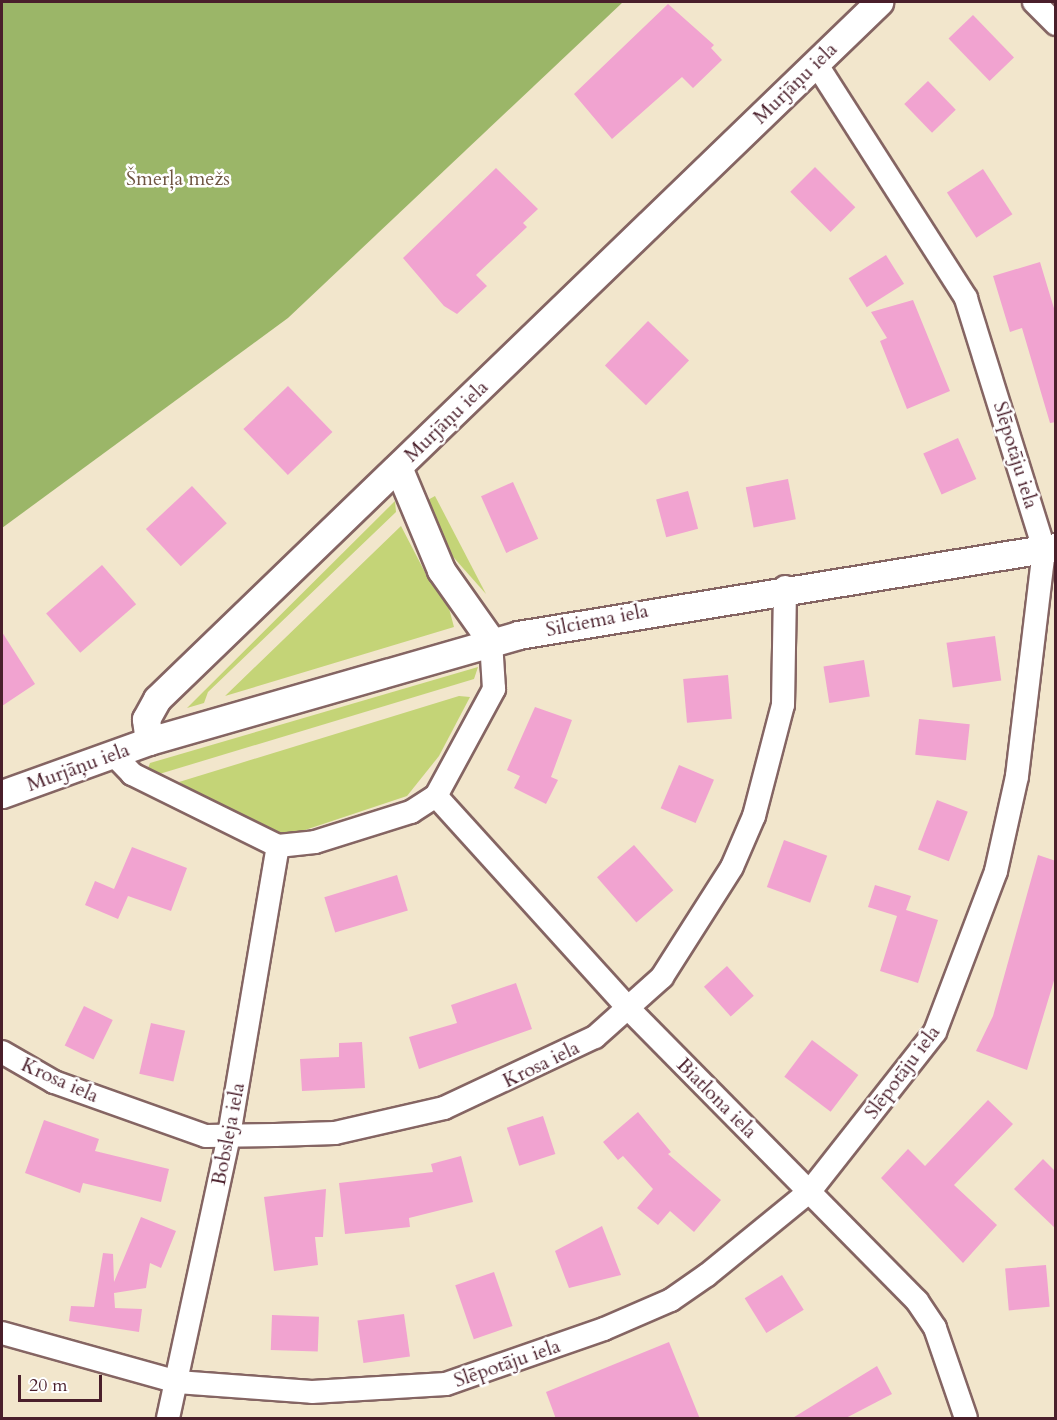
<!DOCTYPE html>
<html>
<head>
<meta charset="utf-8">
<style>
	body { margin:0 }
	#map { position:relative; width:1057px; height:1420px; overflow:hidden; background:#f2e6cc; font-family:Cardo,serif }
	div>[style] { position:absolute }
	[style*='--x'] { left:calc(var(--x)*1px); top:calc(var(--y)*1px); width:calc(var(--w)*1px); rotate:calc(var(--a)*1deg) }
	.green>* { inset:0; background:#c4d477 }
	.forest>* { inset:0; background:#9bb668 }
	.building>* { inset:0; background:#f1a3d0; transform-origin:0 0 }
	.roads { filter:drop-shadow(2px 0 #856563) drop-shadow(-2px 0 #856563) drop-shadow(0 2px #856563) drop-shadow(0 -2px #856563) }
	.minor>* { height:22px; margin:-11px; padding:0 11px; transform-origin:11px; border-radius:11px; background:#fff }
	.tertiary>* { height:27px; margin:-13.5px; padding:0 13.5px; transform-origin:13.5px; border-radius:13.5px; background:#fff }
	span { translate:-50% -50%; white-space:nowrap; text-align:center; line-height:1.15; -webkit-text-stroke:5px #fff; paint-order:stroke }
	.street-label { font-size:20px; color:#4a1f2b }
	.park-label { font-size:20px; color:#6f5542 }
	.frame { position:absolute; inset:0; border:3px solid #4a1f2b; pointer-events:none }
	.scale { position:absolute; left:18px; top:1375px; width:84px; height:27px; box-sizing:border-box; border:3px solid #4a1f2b; border-top:0; padding-left:8px; font-size:18px; line-height:21px; white-space:nowrap; color:#4a1f2b; -webkit-text-stroke:4px #fff; paint-order:stroke }
</style>
</head>
<body>
<div id="map">
	<div class="green">
		<i style="clip-path:polygon(435px 496px,486px 594px,439px 541px,426px 501px)"></i>
		<i style="clip-path:polygon(395px 501px,396px 512px,208px 692px,204px 703px,187px 708px)"></i>
		<i style="clip-path:polygon(401px 526px,429px 580px,446px 597px,454px 627px,225px 696px)"></i>
		<i style="clip-path:polygon(478px 667px,474px 679px,156px 775px,147px 771px,150px 763px)"></i>
		<i style="clip-path:polygon(459px 696px,470px 697px,439px 756px,407px 796px,290px 835px,248px 823px,179px 782px)"></i>
	</div>
	<div class="forest">
		<i style="clip-path:polygon(2px 2px,623px 2px,288px 318px,2px 528px)"></i>
	</div>
	<div class="building">
		<i style="clip-path:polygon(668px 4px,714px 45px,711px 48px,722px 60px,693px 88px,682px 77px,612px 139px,574px 94px)"></i>
		<i style="left:973px;top:15px;width:59px;height:34px;rotate:46deg"></i>
		<i style="left:928px;top:81px;width:40px;height:33px;rotate:46deg"></i>
		<i style="left:815px;top:167px;width:57px;height:35px;rotate:45deg"></i>
		<i style="clip-path:polygon(496px 168px,538px 209px,523px 223px,527px 227px,476px 275px,487px 286px,457px 314px,444px 306px,403px 258px)"></i>
		<i style="left:983px;top:169px;width:54px;height:43px;rotate:57deg"></i>
		<i style="left:886px;top:255px;width:34px;height:44px;rotate:58deg"></i>
		<i style="clip-path:polygon(1040px 262px,1056px 315px,1056px 422px,1050px 423px,1022px 328px,1010px 332px,993px 276px)"></i>
		<i style="clip-path:polygon(913px 300px,950px 391px,907px 409px,880px 341px,887px 338px,871px 312px)"></i>
		<i style="left:648px;top:321px;width:57px;height:62px;rotate:44deg"></i>
		<i style="left:288px;top:386px;width:64px;height:62px;rotate:46deg"></i>
		<i style="left:958px;top:438px;width:45px;height:38px;rotate:66deg"></i>
		<i style="left:788px;top:479px;width:41px;height:43px;rotate:79deg"></i>
		<i style="left:513px;top:482px;width:62px;height:35px;rotate:66deg"></i>
		<i style="left:192px;top:486px;width:51px;height:63px;rotate:47deg"></i>
		<i style="left:688px;top:491px;width:39px;height:33px;rotate:75deg"></i>
		<i style="left:102px;top:565px;width:52px;height:74px;rotate:49deg"></i>
		<i style="clip-path:polygon(2px 632px,35px 684px,2px 706px)"></i>
		<i style="left:995px;top:636px;width:45px;height:49px;rotate:82deg"></i>
		<i style="left:864px;top:660px;width:37px;height:41px;rotate:81deg"></i>
		<i style="left:728px;top:675px;width:44px;height:45px;rotate:85deg"></i>
		<i style="clip-path:polygon(535px 707px,572px 720px,551px 777px,558px 780px,546px 804px,514px 788px,520px 776px,507px 770px)"></i>
		<i style="left:919px;top:719px;width:51px;height:36px;rotate:6deg"></i>
		<i style="left:679px;top:765px;width:38px;height:47px;rotate:23deg"></i>
		<i style="left:937px;top:800px;width:33px;height:53px;rotate:21deg"></i>
		<i style="left:784px;top:840px;width:46px;height:50px;rotate:20deg"></i>
		<i style="left:634px;top:845px;width:60px;height:49px;rotate:49deg"></i>
		<i style="clip-path:polygon(132px 847px,187px 868px,171px 911px,128px 896px,118px 919px,85px 905px,95px 881px,114px 889px)"></i>
		<i style="clip-path:polygon(1038px 855px,1056px 861px,1056px 974px,1027px 1070px,976px 1051px,993px 1016px)"></i>
		<i style="left:397px;top:875px;width:37px;height:76px;rotate:73deg"></i>
		<i style="clip-path:polygon(875px 885px,911px 896px,906px 910px,938px 920px,918px 983px,880px 971px,897px 916px,868px 907px)"></i>
		<i style="left:727px;top:966px;width:40px;height:31px;rotate:48deg"></i>
		<i style="clip-path:polygon(516px 983px,532px 1029px,419px 1069px,409px 1037px,457px 1023px,451px 1005px)"></i>
		<i style="left:84px;top:1006px;width:32px;height:44px;rotate:26deg"></i>
		<i style="left:151px;top:1023px;width:35px;height:52px;rotate:13deg"></i>
		<i style="left:812px;top:1040px;width:58px;height:46px;rotate:37deg"></i>
		<i style="clip-path:polygon(362px 1042px,365px 1088px,302px 1091px,300px 1059px,339px 1057px,339px 1043px)"></i>
		<i style="clip-path:polygon(988px 1100px,1013px 1124px,954px 1185px,997px 1225px,963px 1263px,881px 1178px,908px 1149px,925px 1166px)"></i>
		<i style="clip-path:polygon(638px 1112px,671px 1152px,668px 1154px,721px 1200px,694px 1232px,670px 1211px,658px 1225px,637px 1208px,653px 1189px,623px 1156px,618px 1160px,603px 1142px)"></i>
		<i style="left:543px;top:1116px;width:40px;height:38px;rotate:72deg"></i>
		<i style="clip-path:polygon(44px 1120px,99px 1139px,95px 1151px,169px 1169px,161px 1202px,83px 1183px,80px 1193px,25px 1173px)"></i>
		<i style="clip-path:polygon(461px 1156px,473px 1202px,409px 1218px,410px 1227px,345px 1234px,339px 1183px,433px 1172px,431px 1164px)"></i>
		<i style="clip-path:polygon(1043px 1159px,1056px 1172px,1056px 1229px,1014px 1189px)"></i>
		<i style="clip-path:polygon(326px 1189px,323px 1237px,315px 1237px,318px 1265px,274px 1271px,264px 1197px)"></i>
		<i style="clip-path:polygon(141px 1217px,176px 1231px,161px 1268px,150px 1263px,146px 1288px,114px 1293px,115px 1308px,142px 1309px,139px 1332px,69px 1321px,71px 1306px,94px 1307px,103px 1253px,113px 1254px,114px 1282px)"></i>
		<i style="clip-path:polygon(602px 1226px,621px 1275px,569px 1288px,555px 1251px)"></i>
		<i style="left:1046px;top:1265px;width:42px;height:41px;rotate:85deg"></i>
		<i style="left:494px;top:1272px;width:57px;height:41px;rotate:71deg"></i>
		<i style="left:782px;top:1275px;width:41px;height:44px;rotate:58deg"></i>
		<i style="left:404px;top:1314px;width:43px;height:47px;rotate:82deg"></i>
		<i style="left:272px;top:1315px;width:47px;height:35px;rotate:2deg"></i>
		<i style="clip-path:polygon(669px 1342px,700px 1419px,556px 1419px,546px 1392px)"></i>
		<i style="clip-path:polygon(877px 1366px,892px 1394px,844px 1419px,791px 1419px)"></i>
	</div>
	<div class="roads">
		<div class="minor">
			<i style="--x:1034;--y:2;--w:31;--a:45"></i>
			<i style="--x:113;--y:754;--w:28;--a:46"></i>
			<i style="--x:132;--y:774;--w:163;--a:26.3"></i>
			<i style="--x:278;--y:846;--w:37;--a:-6"></i>
			<i style="--x:315;--y:842;--w:101;--a:-17.4"></i>
			<i style="--x:411;--y:812;--w:30;--a:-33"></i>
			<i style="--x:436;--y:796;--w:122;--a:-61.5"></i>
			<i style="--x:494;--y:689;--w:48;--a:-93.6"></i>
			<i style="--x:436;--y:796;--w:289;--a:47.8"></i>
			<i style="--x:630;--y:1010;--w:409;--a:45.4"></i>
			<i style="--x:917;--y:1301;--w:32;--a:56"></i>
			<i style="--x:935;--y:1328;--w:95;--a:71"></i>
			<i style="--x:2;--y:1052;--w:60;--a:30"></i>
			<i style="--x:54;--y:1082;--w:161;--a:19.6"></i>
			<i style="--x:206;--y:1136;--w:69;--a:-0.8"></i>
			<i style="--x:275;--y:1135;--w:60;--a:-1.9"></i>
			<i style="--x:335;--y:1133;--w:112;--a:-12.9"></i>
			<i style="--x:444;--y:1108;--w:167;--a:-25.2"></i>
			<i style="--x:595;--y:1037;--w:90;--a:-41.8"></i>
			<i style="--x:662;--y:977;--w:130;--a:-57.5"></i>
			<i style="--x:732;--y:867;--w:56;--a:-66.7"></i>
			<i style="--x:754;--y:816;--w:115;--a:-75.4"></i>
			<i style="--x:783;--y:705;--w:118;--a:-89"></i>
			<i style="--x:2;--y:1333;--w:182;--a:15.6"></i>
			<i style="--x:177;--y:1382;--w:135;--a:4.2"></i>
			<i style="--x:312;--y:1392;--w:134;--a:-3.4"></i>
			<i style="--x:446;--y:1384;--w:167;--a:-19.2"></i>
			<i style="--x:604;--y:1329;--w:73;--a:-23.4"></i>
			<i style="--x:671;--y:1300;--w:44;--a:-34.8"></i>
			<i style="--x:707;--y:1275;--w:133;--a:-39.2"></i>
			<i style="--x:810;--y:1191;--w:202;--a:-51.8"></i>
			<i style="--x:935;--y:1032;--w:172;--a:-69.2"></i>
			<i style="--x:996;--y:871;--w:97;--a:-77.5"></i>
			<i style="--x:1017;--y:776;--w:229;--a:-83.2"></i>
			<i style="--x:1044;--y:549;--w:263;--a:-107.3"></i>
			<i style="--x:966;--y:298;--w:279;--a:-122.6"></i>
			<i style="--x:168;--y:1418;--w:289;--a:-77.8"></i>
			<i style="--x:229;--y:1135;--w:293;--a:-80.4"></i>
		</div>
		<div class="tertiary">
			<i style="--x:398;--y:467;--w:112;--a:67.3"></i>
			<i style="--x:441;--y:570;--w:87;--a:54.8"></i>
			<i style="--x:149;--y:741;--w:22;--a:-98"></i>
			<i style="--x:146;--y:719;--w:23;--a:-61"></i>
			<i style="--x:157;--y:699;--w:1004;--a:-43.99"></i>
			<i style="--x:2;--y:794;--w:156;--a:-19.8"></i>
			<i style="--x:149;--y:741;--w:384;--a:-16"></i>
			<i style="--x:518;--y:635;--w:545;--a:-9.29"></i>
		</div>
	</div>
	<div class="street-label">
		<span style="left:795px;top:83px;rotate:-44deg">Murjāņu iela</span>
		<span style="left:446px;top:421px;rotate:-44deg">Murjāņu iela</span>
		<span style="left:1016px;top:455px;rotate:73deg">Slēpotāju iela</span>
		<span style="left:597px;top:620px;rotate:-11deg">Silciema iela</span>
		<span style="left:78px;top:767px;rotate:-20deg">Murjāņu iela</span>
		<span style="left:541px;top:1064px;rotate:-26deg">Krosa iela</span>
		<span style="left:902px;top:1072px;rotate:-53deg">Slēpotāju iela</span>
		<span style="left:60px;top:1080px;rotate:24deg">Krosa iela</span>
		<span style="left:717px;top:1098px;rotate:45deg">Biatlona iela</span>
		<span style="left:228px;top:1134px;rotate:-79deg">Bobsleja iela</span>
		<span style="left:507px;top:1363px;rotate:-19deg">Slēpotāju iela</span>
	</div>
	<div class="park-label">
		<span style="left:178px;top:178px">Šmerļa mežs</span>
	</div>
	<div class="frame"></div>
	<div class="scale">20 m</div>
</div>
</body>
</html>
